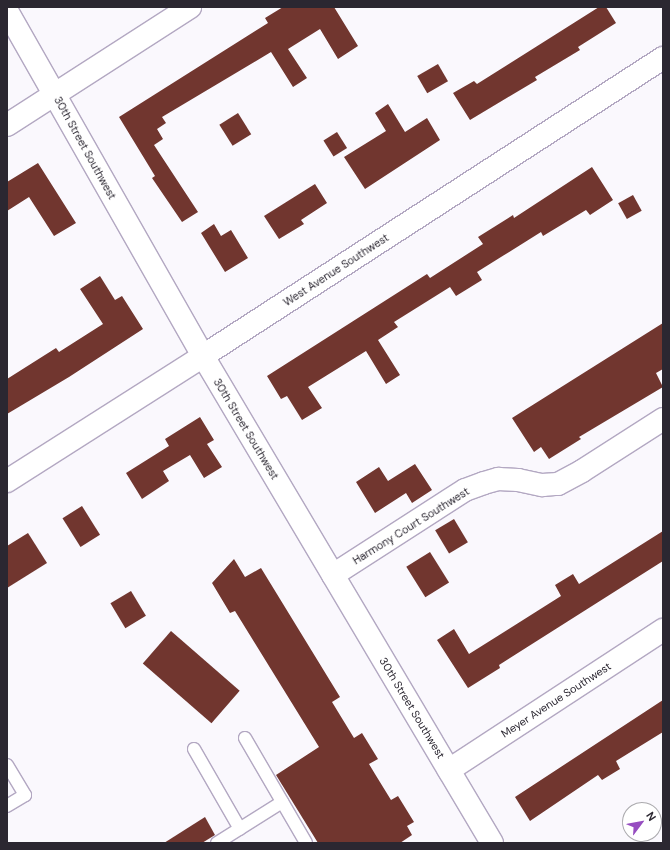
<!DOCTYPE html>
<html>
<head>
<meta charset="utf-8">
<style>
	body { margin:0 }
	#map { position:relative; width:670px; height:850px; overflow:hidden; background:#faf8fd; font-family:"DM Sans",sans-serif }
	div>[style] { position:absolute }
	[style*='--x'] { left:calc(var(--x)*1px); top:calc(var(--y)*1px); width:calc(var(--w)*1px); rotate:calc(var(--a)*1deg) }
	.building>* { inset:0; background:#71362f; transform-origin:0 0 }
	.roads { filter:drop-shadow(1px 0 #b3a8c2) drop-shadow(-1px 0 #b3a8c2) drop-shadow(0 1px #b3a8c2) drop-shadow(0 -1px #b3a8c2) }
	.lane>* { height:12px; margin:-6px; padding:0 6px; transform-origin:6px; border-radius:6px; background:#fff }
	.street>* { height:22px; margin:-11px; padding:0 11px; transform-origin:11px; border-radius:11px; background:#fff }
	span { translate:-50% -50%; white-space:nowrap; text-align:center; line-height:1.15; -webkit-text-stroke:4px #fff; paint-order:stroke }
	.street-label { font-size:11px; color:#2b2731 }
	.frame { position:absolute; inset:0; border:8px solid #2b2731; pointer-events:none }
	.north { position:absolute; left:622px; top:802px; width:40px; height:40px; box-sizing:border-box; background:#fff; border:1px solid #aaa9ad; border-radius:50%; rotate:58deg; font-size:11px; font-weight:700; line-height:16px; text-align:center; color:#2b2731 }
	.north::after { content:''; display:block; margin:auto; width:14px; height:18px; background:#964dc0; clip-path:polygon(50% 0,100% 100%,50% 72%,0 100%) }
</style>
</head>
<body>
<div id="map">
	<div class="building">
		<i style="clip-path:polygon(283px 7px,334px 7px,358px 46px,338px 59px,320px 29px,288px 49px,307px 78px,293px 87px,271px 52px,162px 117px,166px 123px,157px 129px,163px 139px,154px 145px,198px 212px,182px 222px,152px 178px,155px 176px,119px 117px,268px 23px,265px 18px)"></i>
		<i style="clip-path:polygon(599px 7px,606px 7px,616px 23px,578px 47px,580px 50px,535px 77px,537px 80px,470px 120px,453px 93px,474px 81px,477px 84px)"></i>
		<i style="left:438px;top:64px;width:20px;height:24px;rotate:60deg"></i>
		<i style="clip-path:polygon(388px 104px,405px 132px,427px 118px,440px 140px,365px 189px,344px 157px,386px 131px,375px 113px)"></i>
		<i style="left:238px;top:113px;width:25px;height:22px;rotate:58deg"></i>
		<i style="left:337px;top:132px;width:19px;height:16px;rotate:58deg"></i>
		<i style="clip-path:polygon(38px 163px,76px 223px,54px 236px,29px 197px,7px 211px,7px 182px)"></i>
		<i style="clip-path:polygon(592px 167px,613px 200px,590px 215px,586px 210px,543px 236px,541px 232px,477px 272px,482px 280px,456px 296px,450px 287px,394px 322px,398px 327px,378px 340px,400px 375px,386px 384px,366px 351px,308px 387px,322px 408px,302px 420px,287px 396px,281px 399px,267px 376px,427px 274px,430px 278px,483px 244px,478px 237px,513px 215px,514px 218px)"></i>
		<i style="clip-path:polygon(315px 184px,327px 203px,301px 220px,304px 224px,279px 239px,264px 216px)"></i>
		<i style="left:633px;top:195px;width:18px;height:17px;rotate:61deg"></i>
		<i style="clip-path:polygon(214px 224px,221px 236px,231px 230px,248px 258px,225px 272px,201px 233px)"></i>
		<i style="clip-path:polygon(100px 276px,115px 300px,122px 296px,143px 329px,69px 377px,7px 414px,7px 379px,56px 348px,59px 352px,103px 324px,80px 289px)"></i>
		<i style="clip-path:polygon(663px 323px,663px 369px,656px 373px,663px 387px,579px 437px,581px 439px,549px 459px,541px 447px,534px 452px,512px 418px)"></i>
		<i style="clip-path:polygon(200px 417px,214px 440px,207px 444px,222px 467px,204px 478px,190px 455px,163px 471px,169px 481px,142px 499px,126px 473px,169px 446px,165px 439px)"></i>
		<i style="clip-path:polygon(415px 464px,432px 490px,412px 503px,406px 493px,375px 513px,356px 482px,379px 467px,388px 481px)"></i>
		<i style="left:82px;top:506px;width:34px;height:23px;rotate:58deg"></i>
		<i style="left:454px;top:519px;width:27px;height:22px;rotate:59deg"></i>
		<i style="clip-path:polygon(663px 531px,663px 561px,499px 665px,500px 668px,468px 688px,437px 640px,454px 629px,469px 654px,561px 596px,555px 585px,573px 574px,579px 584px)"></i>
		<i style="clip-path:polygon(28px 533px,47px 563px,7px 588px,7px 546px)"></i>
		<i style="left:430px;top:552px;width:36px;height:28px;rotate:58deg"></i>
		<i style="clip-path:polygon(234px 559px,245px 577px,261px 568px,340px 697px,332px 702px,354px 738px,362px 733px,378px 759px,369px 764px,375px 774px,391px 800px,398px 796px,414px 822px,407px 826px,412px 835px,400px 843px,318px 843px,276px 775px,319px 747px,235px 611px,230px 613px,212px 583px)"></i>
		<i style="left:131px;top:591px;width:29px;height:24px;rotate:59deg"></i>
		<i style="left:171px;top:631px;width:91px;height:43px;rotate:41deg"></i>
		<i style="clip-path:polygon(663px 700px,663px 732px,616px 761px,620px 769px,602px 780px,598px 775px,530px 821px,515px 797px)"></i>
		<i style="clip-path:polygon(205px 817px,215px 835px,202px 843px,164px 843px)"></i>
	</div>
	<div class="roads">
		<div class="lane">
			<i style="--x:245;--y:738;--w:121;--a:59.8"></i>
			<i style="--x:194;--y:749;--w:92;--a:60.1"></i>
			<i style="--x:7;--y:765;--w:35;--a:59"></i>
			<i style="--x:25;--y:795;--w:21;--a:149"></i>
			<i style="--x:217;--y:843;--w:77;--a:-32.2"></i>
		</div>
		<div class="street">
			<i style="--x:7;--y:11;--w:397;--a:60.4"></i>
			<i style="--x:203;--y:356;--w:566;--a:59.31"></i>
			<i style="--x:7;--y:125;--w:218;--a:-32.8"></i>
			<i style="--x:7;--y:481;--w:232;--a:-32.5"></i>
			<i style="--x:203;--y:356;--w:548;--a:-32.94"></i>
			<i style="--x:333;--y:575;--w:157;--a:-32.8"></i>
			<i style="--x:465;--y:490;--w:20;--a:-20"></i>
			<i style="--x:484;--y:483;--w:15;--a:-16"></i>
			<i style="--x:498;--y:479;--w:20;--a:3"></i>
			<i style="--x:518;--y:480;--w:25;--a:12"></i>
			<i style="--x:542;--y:485;--w:16;--a:-4"></i>
			<i style="--x:558;--y:484;--w:27;--a:-28"></i>
			<i style="--x:582;--y:471;--w:96;--a:-32.7"></i>
			<i style="--x:449;--y:770;--w:256;--a:-33.2"></i>
		</div>
	</div>
	<div class="street-label">
		<span style="left:85px;top:148px;rotate:61deg">30th Street Southwest</span>
		<span style="left:336px;top:270px;rotate:-33deg">West Avenue Southwest</span>
		<span style="left:246px;top:429px;rotate:59deg">30th Street Southwest</span>
		<span style="left:411px;top:526px;rotate:-32deg">Harmony Court Southwest</span>
		<span style="left:556px;top:700px;rotate:-33deg">Meyer Avenue Southwest</span>
		<span style="left:412px;top:708px;rotate:59deg">30th Street Southwest</span>
	</div>
	<div class="frame"></div>
	<div class="north">N</div>
</div>
</body>
</html>
